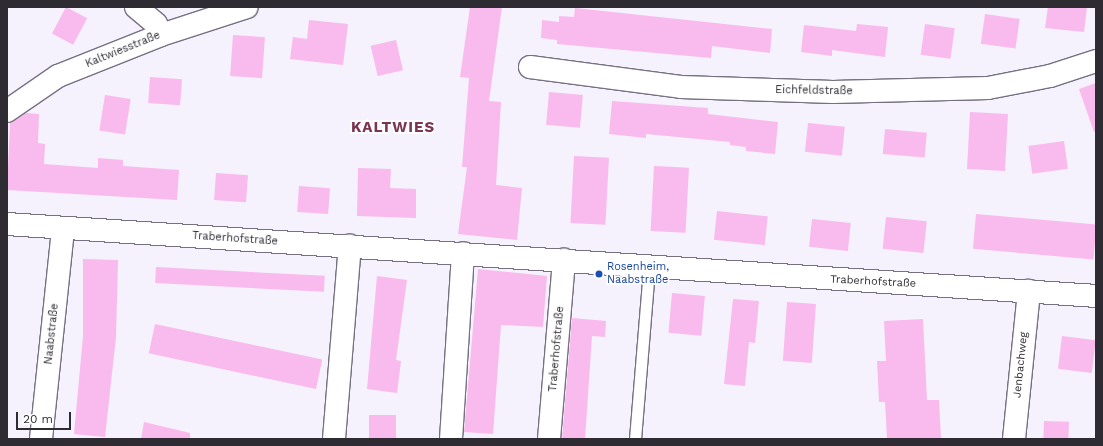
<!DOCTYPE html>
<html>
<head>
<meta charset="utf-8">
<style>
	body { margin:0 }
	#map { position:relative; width:1103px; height:446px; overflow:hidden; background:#f5f1fd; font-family:"Work Sans",sans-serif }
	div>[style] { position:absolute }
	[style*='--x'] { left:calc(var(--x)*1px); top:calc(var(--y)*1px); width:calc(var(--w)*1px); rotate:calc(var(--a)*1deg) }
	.building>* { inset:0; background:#f9baee; transform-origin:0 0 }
	.roads { filter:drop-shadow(1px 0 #767082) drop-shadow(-1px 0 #767082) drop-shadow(0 1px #767082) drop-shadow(0 -1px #767082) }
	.lane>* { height:11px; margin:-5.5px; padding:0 5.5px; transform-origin:5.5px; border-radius:5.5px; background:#fff }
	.street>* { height:22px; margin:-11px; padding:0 11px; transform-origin:11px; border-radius:11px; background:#fff }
	.dots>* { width:11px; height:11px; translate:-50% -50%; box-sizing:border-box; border:2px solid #fff; border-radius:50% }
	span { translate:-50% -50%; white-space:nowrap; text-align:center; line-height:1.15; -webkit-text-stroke:3.5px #fff; paint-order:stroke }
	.street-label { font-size:11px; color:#2e2b33 }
	.transit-label { font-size:11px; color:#164399 }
	.left { translate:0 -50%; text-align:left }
	.district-label { font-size:15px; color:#7a3651; font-weight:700; letter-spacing:1px }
	.frame { position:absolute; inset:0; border:8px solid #2e2b33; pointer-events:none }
	.scale { position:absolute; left:16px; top:412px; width:55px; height:18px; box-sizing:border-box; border:2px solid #2e2b33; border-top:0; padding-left:5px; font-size:12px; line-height:14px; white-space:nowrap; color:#2e2b33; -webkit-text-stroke:3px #fff; paint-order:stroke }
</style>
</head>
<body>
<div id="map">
	<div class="building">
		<i style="left:66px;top:7px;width:24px;height:30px;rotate:28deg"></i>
		<i style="clip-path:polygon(470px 7px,502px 7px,489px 101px,501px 102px,496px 185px,522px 188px,517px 240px,458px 234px,467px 167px,462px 167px,469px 78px,460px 77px)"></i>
		<i style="clip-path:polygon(1048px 7px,1087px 7px,1084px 32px,1045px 28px)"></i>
		<i style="clip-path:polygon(575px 8px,772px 29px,770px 53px,712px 46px,711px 58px,557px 44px,557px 40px,541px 38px,542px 20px,559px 22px,559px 16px,574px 17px)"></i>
		<i style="left:985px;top:14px;width:35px;height:30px;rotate:8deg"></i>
		<i style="clip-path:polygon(309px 20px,348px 24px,343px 65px,290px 59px,293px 37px,307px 39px)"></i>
		<i style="clip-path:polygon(857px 24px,888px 27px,885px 57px,832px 50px,832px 56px,801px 52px,804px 25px,856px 31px)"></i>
		<i style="left:925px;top:24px;width:30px;height:31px;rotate:8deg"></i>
		<i style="left:233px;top:35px;width:32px;height:41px;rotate:4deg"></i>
		<i style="left:396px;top:40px;width:31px;height:26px;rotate:77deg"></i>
		<i style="left:150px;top:77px;width:32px;height:26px;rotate:4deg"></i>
		<i style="clip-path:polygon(1096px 83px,1096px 131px,1094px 132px,1079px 89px)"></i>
		<i style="left:549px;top:92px;width:34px;height:33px;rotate:5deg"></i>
		<i style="left:105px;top:95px;width:26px;height:36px;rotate:9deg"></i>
		<i style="clip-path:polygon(612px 101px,708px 108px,708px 114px,778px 122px,775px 154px,746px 151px,746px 147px,730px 145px,730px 142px,646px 134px,646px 138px,609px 134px)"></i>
		<i style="left:970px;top:112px;width:38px;height:57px;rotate:3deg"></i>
		<i style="clip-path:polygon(26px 113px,39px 114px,38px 143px,45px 144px,44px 164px,98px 168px,98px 158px,123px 160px,123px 166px,179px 170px,177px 200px,7px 190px,10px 123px)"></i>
		<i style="left:808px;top:123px;width:37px;height:29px;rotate:6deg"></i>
		<i style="left:885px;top:129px;width:42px;height:25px;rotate:5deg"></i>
		<i style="left:1064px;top:141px;width:28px;height:36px;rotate:82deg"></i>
		<i style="left:574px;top:156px;width:35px;height:67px;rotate:3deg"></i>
		<i style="left:654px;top:166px;width:35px;height:65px;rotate:3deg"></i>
		<i style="clip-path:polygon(358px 168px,391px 169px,390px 188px,416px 189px,416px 218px,357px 216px)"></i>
		<i style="left:216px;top:173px;width:32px;height:27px;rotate:4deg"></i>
		<i style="left:299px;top:186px;width:31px;height:26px;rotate:4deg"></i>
		<i style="left:717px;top:211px;width:51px;height:29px;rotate:6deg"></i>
		<i style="left:976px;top:214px;width:121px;height:35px;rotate:5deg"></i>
		<i style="left:886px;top:217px;width:41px;height:32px;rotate:6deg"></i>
		<i style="left:812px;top:219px;width:39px;height:28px;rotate:6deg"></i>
		<i style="clip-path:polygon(83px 259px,118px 260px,116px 337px,105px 437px,74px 434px,83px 336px)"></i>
		<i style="left:156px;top:267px;width:169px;height:16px;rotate:3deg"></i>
		<i style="clip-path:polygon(478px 269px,547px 276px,543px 327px,501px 325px,493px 434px,464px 432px)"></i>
		<i style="clip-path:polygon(377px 276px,407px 280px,396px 360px,401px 361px,397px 393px,367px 389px)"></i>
		<i style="left:672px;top:293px;width:33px;height:40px;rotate:5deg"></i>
		<i style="clip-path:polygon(733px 299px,759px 301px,755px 343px,749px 342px,745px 386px,724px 384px)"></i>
		<i style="left:787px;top:302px;width:29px;height:59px;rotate:4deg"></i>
		<i style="clip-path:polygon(572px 318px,606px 321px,605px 337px,592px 336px,585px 439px,562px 439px)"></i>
		<i style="clip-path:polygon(923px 319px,927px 400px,939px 400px,941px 439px,887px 439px,885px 402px,879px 402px,877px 361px,886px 361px,884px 321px)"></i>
		<i style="left:155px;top:324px;width:171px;height:30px;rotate:12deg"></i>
		<i style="left:1062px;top:336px;width:34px;height:33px;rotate:7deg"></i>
		<i style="left:369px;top:415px;width:27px;height:24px"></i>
		<i style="left:1044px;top:421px;width:25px;height:18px;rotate:2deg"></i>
		<i style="clip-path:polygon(144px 422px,190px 433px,190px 439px,141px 439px)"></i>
	</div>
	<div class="roads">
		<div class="lane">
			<i style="--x:635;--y:439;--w:173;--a:-85.3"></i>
		</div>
		<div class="street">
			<i style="--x:136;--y:7;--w:26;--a:40"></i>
			<i style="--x:156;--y:24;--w:12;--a:66"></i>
			<i style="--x:530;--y:67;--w:152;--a:7.5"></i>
			<i style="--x:681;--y:87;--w:152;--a:1.9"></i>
			<i style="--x:833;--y:92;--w:155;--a:-1.5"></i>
			<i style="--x:988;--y:88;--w:63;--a:-11"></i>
			<i style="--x:1050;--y:76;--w:48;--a:-18.1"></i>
			<i style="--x:7;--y:111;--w:62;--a:-34.5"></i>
			<i style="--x:58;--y:76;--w:111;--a:-21.7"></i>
			<i style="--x:161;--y:35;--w:90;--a:-18"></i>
			<i style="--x:7;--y:224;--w:1091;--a:3.78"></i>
			<i style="--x:41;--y:439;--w:211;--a:-84"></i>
			<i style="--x:334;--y:439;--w:194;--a:-85.3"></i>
			<i style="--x:451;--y:439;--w:186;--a:-86.3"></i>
			<i style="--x:549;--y:439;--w:180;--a:-85.2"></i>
			<i style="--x:1014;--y:439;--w:149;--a:-84.2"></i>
		</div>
	</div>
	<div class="dots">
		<i style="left:599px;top:274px;background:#1a4fb4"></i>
	</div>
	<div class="street-label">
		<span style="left:123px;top:50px;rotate:-22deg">Kaltwiesstraße</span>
		<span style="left:814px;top:91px;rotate:1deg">Eichfeldstraße</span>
		<span style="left:235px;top:239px;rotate:4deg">Traberhofstraße</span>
		<span style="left:873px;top:282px;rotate:3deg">Traberhofstraße</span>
		<span style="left:52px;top:334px;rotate:-84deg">Naabstraße</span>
		<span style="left:557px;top:349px;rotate:-85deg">Traberhofstraße</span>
		<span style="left:1021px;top:365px;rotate:-84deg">Jenbachweg</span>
	</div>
	<div class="transit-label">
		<span class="left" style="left:607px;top:274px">Rosenheim,<br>Naabstraße</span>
	</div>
	<div class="district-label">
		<span style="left:393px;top:128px">KALTWIES</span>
	</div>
	<div class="frame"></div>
	<div class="scale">20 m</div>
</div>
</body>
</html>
